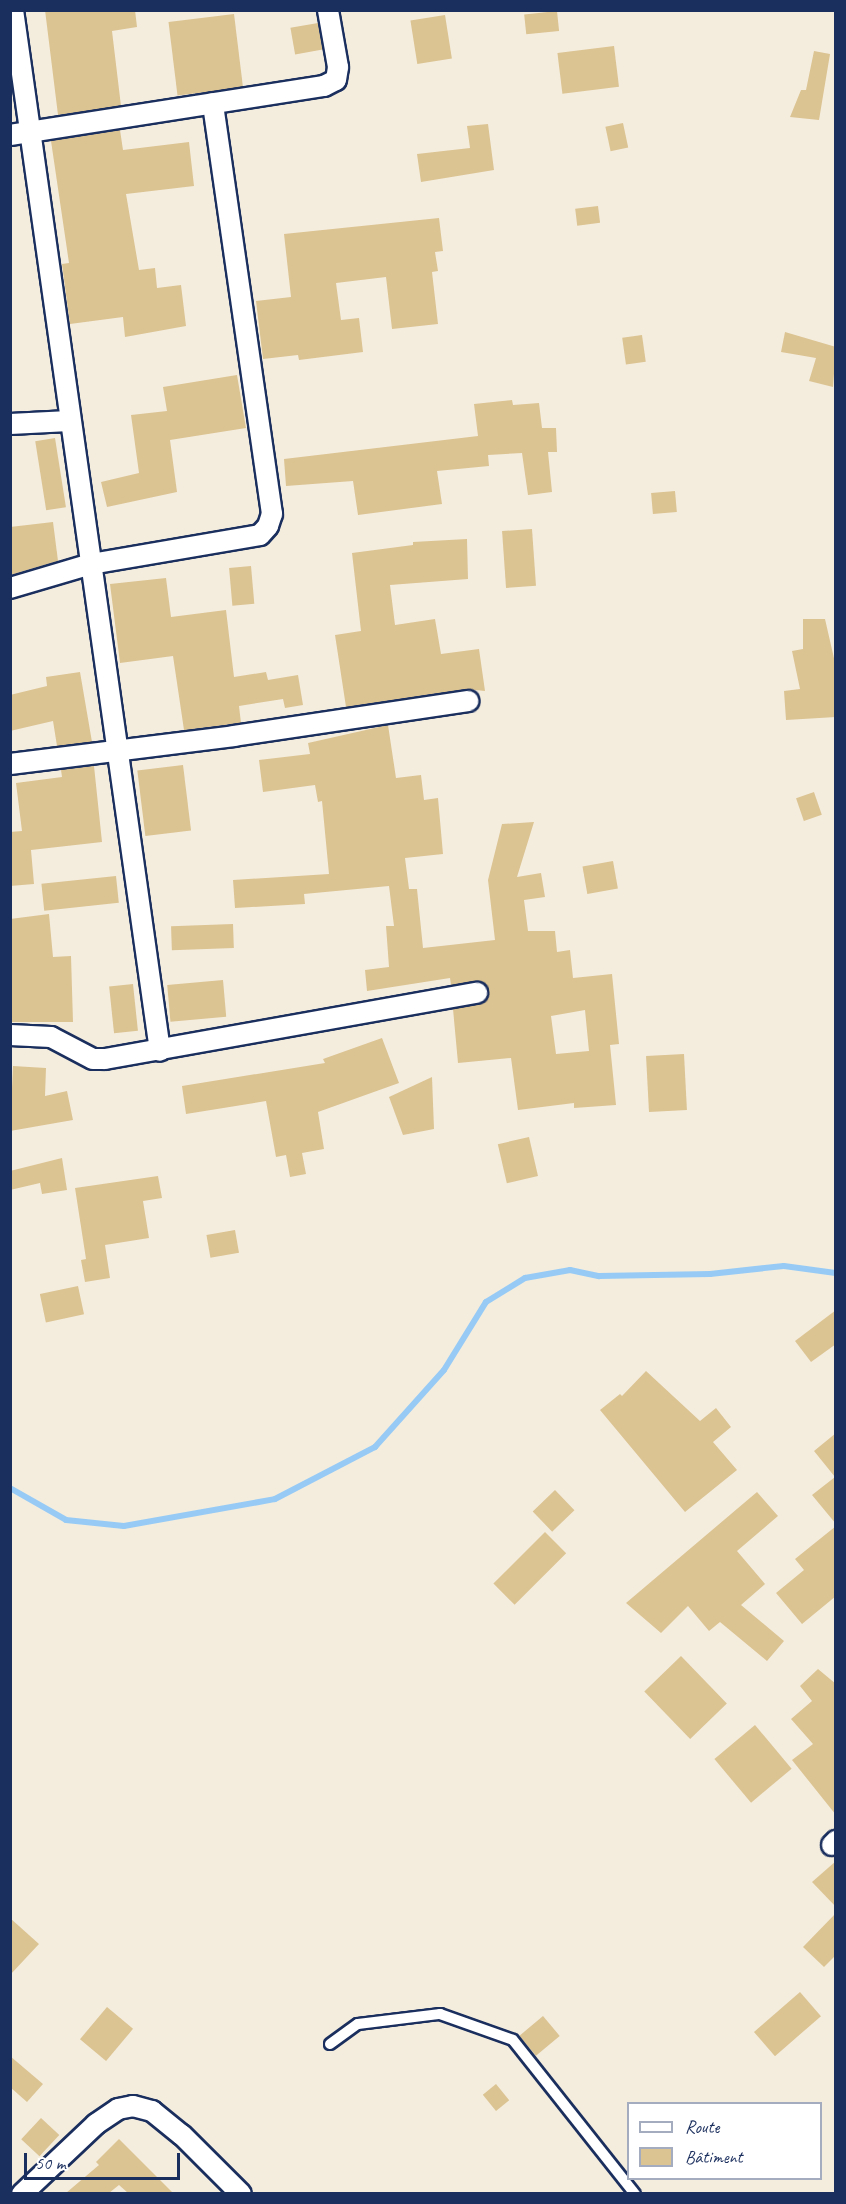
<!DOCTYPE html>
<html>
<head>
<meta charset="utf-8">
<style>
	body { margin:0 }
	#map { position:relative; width:846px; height:2204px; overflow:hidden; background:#f4edde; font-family:Caveat,sans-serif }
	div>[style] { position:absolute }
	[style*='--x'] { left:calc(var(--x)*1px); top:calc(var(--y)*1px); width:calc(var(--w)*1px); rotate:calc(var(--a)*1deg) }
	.stream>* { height:6px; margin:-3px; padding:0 3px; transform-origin:3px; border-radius:3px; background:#97cbf5 }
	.building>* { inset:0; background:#dcc392; transform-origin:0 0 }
	.roads { filter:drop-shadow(2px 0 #1b2f5e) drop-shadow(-2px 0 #1b2f5e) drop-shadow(0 2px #1b2f5e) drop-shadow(0 -2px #1b2f5e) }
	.lane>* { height:10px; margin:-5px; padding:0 5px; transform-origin:5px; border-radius:5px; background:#fff }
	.street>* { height:20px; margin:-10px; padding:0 10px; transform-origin:10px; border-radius:10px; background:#fff }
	span { translate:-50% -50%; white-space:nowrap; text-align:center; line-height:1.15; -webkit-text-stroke:5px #fff; paint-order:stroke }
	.frame { position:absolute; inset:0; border:12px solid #1b2f5e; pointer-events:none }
	.legend { position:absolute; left:627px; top:2102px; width:195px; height:78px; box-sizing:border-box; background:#fff; border:2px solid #a4acbf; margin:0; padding:8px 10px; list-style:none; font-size:18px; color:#1b2f5e }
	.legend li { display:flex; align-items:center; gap:12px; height:30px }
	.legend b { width:30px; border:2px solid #a4acbf }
	.scale { position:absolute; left:24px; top:2153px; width:156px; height:27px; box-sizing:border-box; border:3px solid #1b2f5e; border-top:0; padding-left:8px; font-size:18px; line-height:21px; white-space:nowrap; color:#1b2f5e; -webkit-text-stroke:4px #fff; paint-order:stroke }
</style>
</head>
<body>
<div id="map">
	<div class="stream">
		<i style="--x:10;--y:1488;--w:64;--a:29.7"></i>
		<i style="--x:66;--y:1520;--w:58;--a:5.9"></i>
		<i style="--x:124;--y:1526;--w:153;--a:-10.1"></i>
		<i style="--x:275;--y:1499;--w:113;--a:-27.5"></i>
		<i style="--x:375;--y:1447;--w:103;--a:-48.1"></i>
		<i style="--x:444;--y:1370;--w:80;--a:-58.3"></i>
		<i style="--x:486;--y:1302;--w:46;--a:-31.6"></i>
		<i style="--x:525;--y:1278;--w:46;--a:-10.1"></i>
		<i style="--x:570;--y:1270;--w:30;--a:12"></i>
		<i style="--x:599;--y:1276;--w:111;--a:-1"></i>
		<i style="--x:710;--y:1274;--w:74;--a:-6.2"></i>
		<i style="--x:784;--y:1266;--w:52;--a:7.7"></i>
	</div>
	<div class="building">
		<i style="clip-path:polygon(45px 10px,135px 10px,137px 27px,112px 31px,121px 106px,58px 115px)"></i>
		<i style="left:557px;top:11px;width:20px;height:33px;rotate:84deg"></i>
		<i style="left:234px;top:14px;width:74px;height:66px;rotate:83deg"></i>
		<i style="left:445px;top:15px;width:44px;height:35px;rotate:81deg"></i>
		<i style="left:318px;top:23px;width:27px;height:28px;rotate:80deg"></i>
		<i style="left:614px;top:46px;width:41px;height:57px;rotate:83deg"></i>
		<i style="clip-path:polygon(814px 51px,830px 54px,819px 120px,790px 117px,801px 90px,806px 90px)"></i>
		<i style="left:623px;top:123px;width:25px;height:18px;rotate:78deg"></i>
		<i style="clip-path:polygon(488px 124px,494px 170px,421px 182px,417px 154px,470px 148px,467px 126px)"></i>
		<i style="clip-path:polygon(120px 130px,123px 150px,189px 142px,194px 186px,126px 194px,139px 270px,155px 268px,157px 288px,181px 285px,186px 326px,125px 337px,123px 317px,70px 324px,62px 264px,69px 263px,51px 141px)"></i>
		<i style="left:598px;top:206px;width:17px;height:23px;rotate:83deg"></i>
		<i style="clip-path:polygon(439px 218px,443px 251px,435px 252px,438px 271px,432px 272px,438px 324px,392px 329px,386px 277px,336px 283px,341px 320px,359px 318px,363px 352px,299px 360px,298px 355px,263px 359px,256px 301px,291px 297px,284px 234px)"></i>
		<i style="clip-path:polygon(785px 332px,836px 347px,833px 387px,809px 381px,816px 358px,781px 352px)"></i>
		<i style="left:642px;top:335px;width:27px;height:20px;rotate:82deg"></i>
		<i style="clip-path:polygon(237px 375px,246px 428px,170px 440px,177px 492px,107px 507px,101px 482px,139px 473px,131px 415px,167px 411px,163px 387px)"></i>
		<i style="clip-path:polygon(512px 400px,513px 405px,539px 403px,542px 428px,556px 428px,557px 452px,548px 452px,552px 492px,528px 495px,522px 453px,488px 455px,489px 466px,437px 471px,442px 504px,358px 515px,353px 481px,286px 486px,284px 459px,478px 436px,474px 404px)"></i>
		<i style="left:55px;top:438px;width:70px;height:20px;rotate:81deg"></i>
		<i style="left:675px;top:491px;width:21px;height:24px;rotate:85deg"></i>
		<i style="clip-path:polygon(53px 522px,58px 561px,10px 575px,10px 527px)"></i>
		<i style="left:532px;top:529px;width:57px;height:30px;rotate:86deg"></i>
		<i style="clip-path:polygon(467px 539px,468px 579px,390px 585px,395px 625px,435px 619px,441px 654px,479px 649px,485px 691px,466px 689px,346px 707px,335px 635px,361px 631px,352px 553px,413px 545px,413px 542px)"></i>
		<i style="left:251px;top:566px;width:38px;height:22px;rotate:85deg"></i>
		<i style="clip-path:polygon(166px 578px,171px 617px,226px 610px,234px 677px,266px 672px,268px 680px,298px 675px,303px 705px,285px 708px,283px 699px,239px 706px,241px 723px,184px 730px,173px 656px,120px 663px,110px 584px)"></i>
		<i style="clip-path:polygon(803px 619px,825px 619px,836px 667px,836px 717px,786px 720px,784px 691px,800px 689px,792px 651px,803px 649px)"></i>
		<i style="clip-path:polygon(80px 672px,92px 742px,57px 746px,53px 721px,10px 731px,10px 695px,47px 686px,46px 677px)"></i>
		<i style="clip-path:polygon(evenodd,388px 725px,396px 778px,421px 775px,424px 800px,438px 798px,443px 854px,405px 858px,409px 889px,417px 889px,423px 948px,495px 940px,488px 880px,502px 824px,534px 822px,517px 877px,541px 873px,545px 897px,524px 900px,528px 931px,555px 931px,557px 952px,570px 950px,573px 978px,612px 974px,619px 1044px,610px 1045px,616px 1105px,574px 1108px,574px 1103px,518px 1110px,511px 1058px,458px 1063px,453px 1009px,485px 1002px,489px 990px,482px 982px,451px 985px,450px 978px,367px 991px,365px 970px,389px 967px,386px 926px,394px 926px,389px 886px,304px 894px,305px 904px,235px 908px,233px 880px,329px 874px,322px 801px,318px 802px,315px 785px,263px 792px,259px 760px,310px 754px,308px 743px,388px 725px,585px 1010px,589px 1051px,556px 1054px,551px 1016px,585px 1010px)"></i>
		<i style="left:183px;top:765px;width:66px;height:46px;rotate:83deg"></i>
		<i style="clip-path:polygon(94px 766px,102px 842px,31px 850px,34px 884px,10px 886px,10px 832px,22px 831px,16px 783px,62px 777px,61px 770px)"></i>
		<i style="left:814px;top:792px;width:24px;height:19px;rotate:71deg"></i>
		<i style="left:613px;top:861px;width:28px;height:31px;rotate:80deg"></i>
		<i style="left:116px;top:876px;width:27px;height:75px;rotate:84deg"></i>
		<i style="clip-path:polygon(49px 914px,53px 957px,71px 956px,73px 1022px,10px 1022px,10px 919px)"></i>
		<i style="left:233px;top:924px;width:24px;height:62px;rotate:88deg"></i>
		<i style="left:223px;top:980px;width:37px;height:56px;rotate:85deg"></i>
		<i style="left:133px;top:984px;width:47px;height:24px;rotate:84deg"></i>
		<i style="clip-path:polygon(382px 1038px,399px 1083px,318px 1112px,324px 1149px,302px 1153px,306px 1174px,290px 1177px,286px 1155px,276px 1157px,266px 1101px,186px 1114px,182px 1086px,325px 1063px,323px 1059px)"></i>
		<i style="left:684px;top:1054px;width:56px;height:38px;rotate:87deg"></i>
		<i style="clip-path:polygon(13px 1066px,46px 1068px,45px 1096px,67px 1091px,73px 1120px,10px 1131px)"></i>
		<i style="clip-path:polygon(432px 1077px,434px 1129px,403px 1135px,389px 1097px)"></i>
		<i style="left:529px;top:1137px;width:40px;height:32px;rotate:77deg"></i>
		<i style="clip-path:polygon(62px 1158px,67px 1190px,42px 1194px,40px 1183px,10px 1190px,10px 1171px)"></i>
		<i style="clip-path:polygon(158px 1176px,162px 1198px,143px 1201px,149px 1238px,105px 1245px,110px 1278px,85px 1282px,81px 1260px,86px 1259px,75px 1188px)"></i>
		<i style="left:235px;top:1230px;width:23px;height:29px;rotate:80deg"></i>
		<i style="left:78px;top:1286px;width:29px;height:39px;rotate:78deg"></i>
		<i style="clip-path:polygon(836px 1310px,836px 1344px,811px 1362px,795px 1341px)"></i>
		<i style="clip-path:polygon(646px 1371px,700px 1421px,716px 1408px,731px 1427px,713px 1442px,737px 1470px,685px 1512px,600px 1410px,620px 1394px,622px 1396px)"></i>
		<i style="clip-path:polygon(836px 1433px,836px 1524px,812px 1495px,835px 1477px,814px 1451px)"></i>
		<i style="left:555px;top:1490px;width:28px;height:31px;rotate:46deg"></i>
		<i style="clip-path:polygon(757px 1492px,778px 1516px,737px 1551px,765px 1584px,741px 1605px,784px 1641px,767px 1661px,720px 1622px,709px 1631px,688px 1606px,661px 1633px,626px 1603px)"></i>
		<i style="clip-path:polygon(836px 1526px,836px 1596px,802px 1624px,776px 1593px,804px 1570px,795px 1559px)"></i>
		<i style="left:545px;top:1532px;width:30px;height:73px;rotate:45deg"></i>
		<i style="left:681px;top:1656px;width:66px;height:51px;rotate:46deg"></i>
		<i style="clip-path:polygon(818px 1669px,836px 1684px,836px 1815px,792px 1760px,813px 1744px,791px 1719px,812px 1701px,800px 1686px)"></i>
		<i style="left:755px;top:1725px;width:57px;height:53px;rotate:50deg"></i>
		<i style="clip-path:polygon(836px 1861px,836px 1907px,812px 1882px)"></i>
		<i style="clip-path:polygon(836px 1913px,836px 1955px,824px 1967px,803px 1947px)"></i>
		<i style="clip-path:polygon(10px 1918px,39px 1944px,10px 1975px)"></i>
		<i style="left:800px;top:1992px;width:32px;height:61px;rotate:49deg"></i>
		<i style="left:107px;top:2007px;width:34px;height:42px;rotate:40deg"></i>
		<i style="left:543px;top:2016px;width:26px;height:31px;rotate:50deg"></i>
		<i style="clip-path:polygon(10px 2056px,43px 2084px,27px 2102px,10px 2087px)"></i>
		<i style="left:496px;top:2084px;width:21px;height:17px;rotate:51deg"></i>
		<i style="left:41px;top:2118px;width:25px;height:29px;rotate:43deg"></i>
		<i style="clip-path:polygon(119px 2139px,173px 2193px,128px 2193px,119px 2185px,109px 2193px,66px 2193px,99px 2165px,96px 2162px)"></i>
	</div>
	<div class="roads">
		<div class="lane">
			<i style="--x:330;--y:2044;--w:34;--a:-36"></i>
			<i style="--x:358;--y:2024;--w:83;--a:-7"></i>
			<i style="--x:440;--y:2014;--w:77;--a:19.6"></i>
			<i style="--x:513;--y:2040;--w:196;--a:51.6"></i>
		</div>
		<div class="street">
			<i style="--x:13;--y:10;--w:1051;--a:81.96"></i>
			<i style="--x:10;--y:135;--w:318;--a:-8.9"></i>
			<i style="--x:324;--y:86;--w:13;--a:-27"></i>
			<i style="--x:336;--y:80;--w:13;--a:-81"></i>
			<i style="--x:338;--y:67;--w:58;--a:-100"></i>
			<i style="--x:10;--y:424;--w:59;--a:-2.9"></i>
			<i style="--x:10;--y:588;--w:84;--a:-16.5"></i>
			<i style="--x:91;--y:564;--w:171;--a:-9.7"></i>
			<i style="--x:260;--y:535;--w:12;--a:-48"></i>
			<i style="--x:268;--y:526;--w:13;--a:-72"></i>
			<i style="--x:272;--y:514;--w:415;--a:-98.2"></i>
			<i style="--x:10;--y:764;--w:226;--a:-7.1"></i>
			<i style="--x:234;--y:736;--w:237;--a:-8.5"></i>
			<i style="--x:10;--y:1035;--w:41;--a:2.8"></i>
			<i style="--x:51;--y:1037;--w:47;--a:27.6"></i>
			<i style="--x:93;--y:1059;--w:12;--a:0"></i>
			<i style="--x:105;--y:1059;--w:378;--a:-10.1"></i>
			<i style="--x:832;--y:1845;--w:6;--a:-45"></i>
			<i style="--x:22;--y:2194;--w:102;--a:-43.4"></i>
			<i style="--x:96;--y:2124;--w:27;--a:-34"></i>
			<i style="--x:118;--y:2109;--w:15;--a:-11"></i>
			<i style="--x:133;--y:2106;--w:20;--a:15"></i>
			<i style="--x:152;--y:2111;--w:38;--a:39"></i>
			<i style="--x:182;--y:2135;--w:83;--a:45"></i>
		</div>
	</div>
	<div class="frame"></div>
	<ul class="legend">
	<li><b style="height:8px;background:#fff"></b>Route</li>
	<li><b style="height:16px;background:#dcc392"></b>Bâtiment</li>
	</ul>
	<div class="scale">50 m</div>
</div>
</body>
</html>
